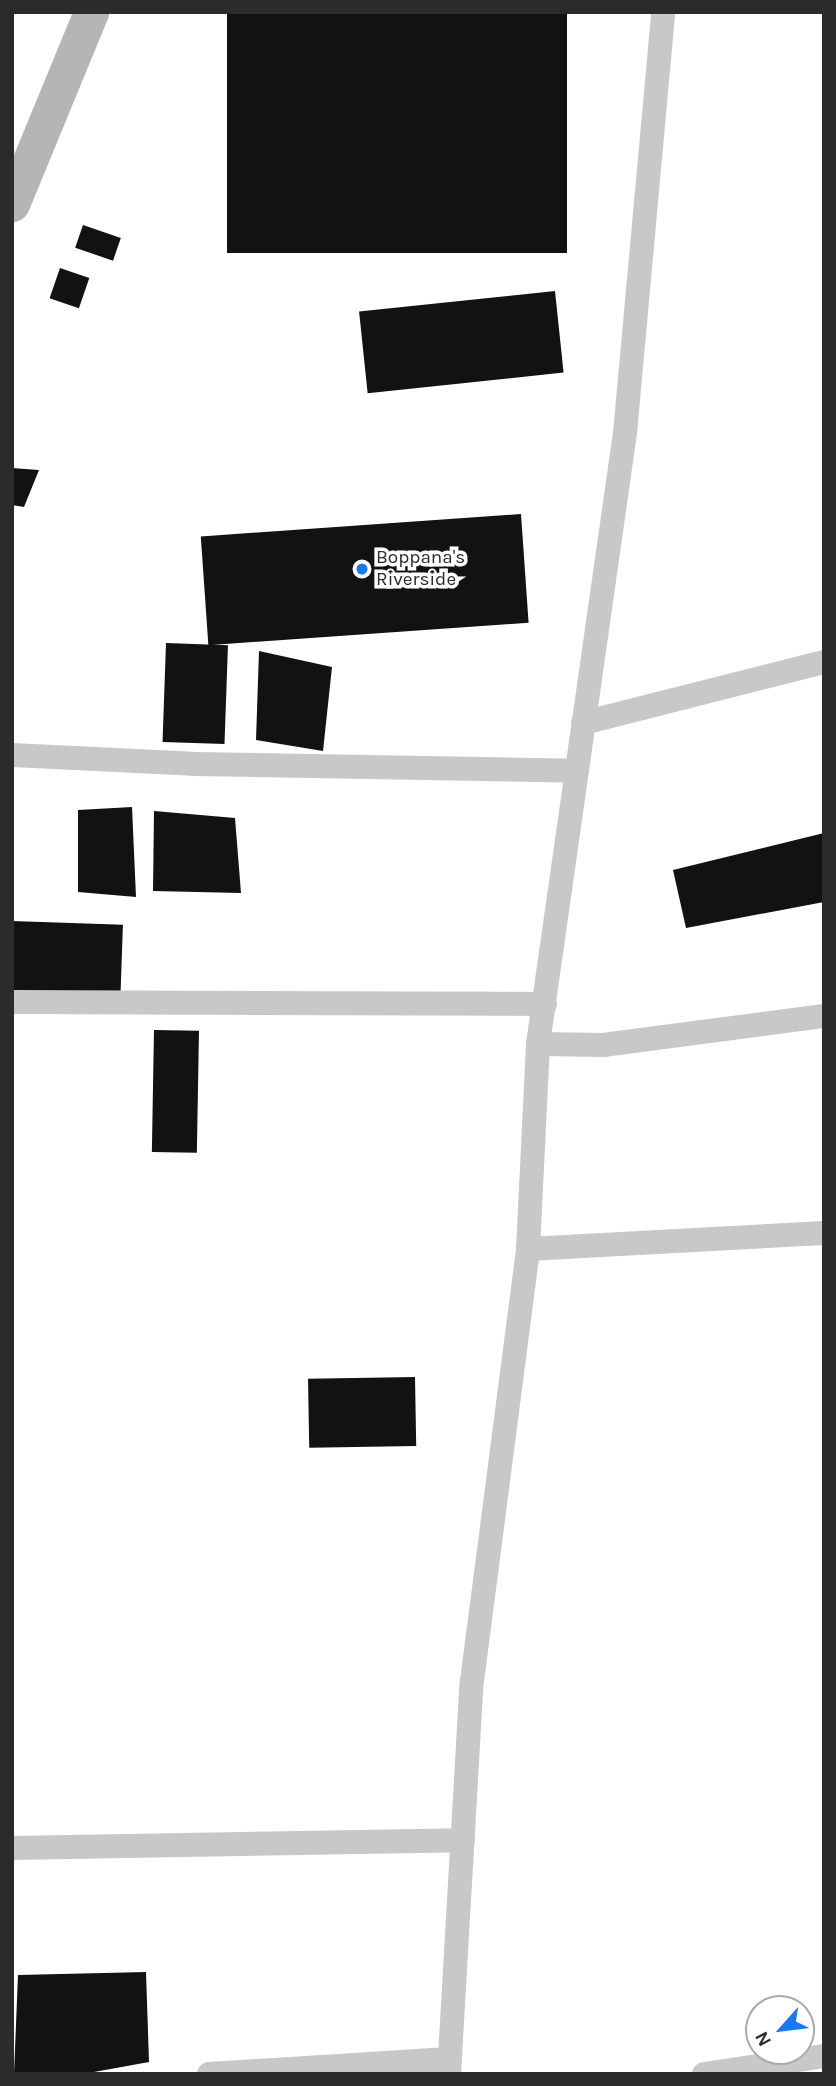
<!DOCTYPE html>
<html>
<head>
<meta charset="utf-8">
<style>
	body { margin:0 }
	#map { position:relative; width:836px; height:2086px; overflow:hidden; background:#fff; font-family:Karla,sans-serif }
	div>[style] { position:absolute }
	[style*='--x'] { left:calc(var(--x)*1px); top:calc(var(--y)*1px); width:calc(var(--w)*1px); rotate:calc(var(--a)*1deg) }
	.building>* { inset:0; background:#121212; transform-origin:0 0 }
	.street>* { height:24px; margin:-12px; padding:0 12px; transform-origin:12px; border-radius:12px; background:#c8c8c8 }
	.secondary>* { height:35px; margin:-17.5px; padding:0 17.5px; transform-origin:17.5px; border-radius:17.5px; background:#b5b5b5 }
	.dots>* { width:19px; height:19px; translate:-50% -50%; box-sizing:border-box; border:4px solid #fff; border-radius:50% }
	span { translate:-50% -50%; white-space:nowrap; text-align:center; line-height:1.15; -webkit-text-stroke:7px #fff; paint-order:stroke }
	.poi-label { font-size:19px; color:#2b2b2b }
	.left { translate:0 -50%; text-align:left }
	.frame { position:absolute; inset:0; border:14px solid #2b2b2b; pointer-events:none }
	.north { position:absolute; left:745px; top:1995px; width:70px; height:70px; box-sizing:border-box; background:#fff; border:2px solid #aaa; border-radius:50%; rotate:242deg; font-size:19px; font-weight:700; line-height:28px; text-align:center; color:#2b2b2b }
	.north::after { content:''; display:block; margin:auto; width:24px; height:32px; background:#1978f7; clip-path:polygon(50% 0,100% 100%,50% 72%,0 100%) }
</style>
</head>
<body>
<div id="map">
	<div class="building">
		<i style="left:227px;top:12px;width:340px;height:241px"></i>
		<i style="left:83px;top:225px;width:40px;height:24px;rotate:19deg"></i>
		<i style="left:60px;top:268px;width:31px;height:32px;rotate:19deg"></i>
		<i style="left:555px;top:291px;width:82px;height:197px;rotate:84deg"></i>
		<i style="clip-path:polygon(12px 468px,39px 470px,24px 507px,12px 505px)"></i>
		<i style="left:521px;top:514px;width:109px;height:321px;rotate:86deg"></i>
		<i style="left:166px;top:643px;width:62px;height:99px;rotate:2deg"></i>
		<i style="clip-path:polygon(259px 651px,332px 667px,323px 751px,256px 740px)"></i>
		<i style="clip-path:polygon(132px 807px,136px 897px,78px 892px,78px 810px)"></i>
		<i style="clip-path:polygon(154px 811px,235px 818px,241px 893px,153px 891px)"></i>
		<i style="clip-path:polygon(824px 833px,824px 902px,686px 928px,673px 870px)"></i>
		<i style="left:12px;top:921px;width:111px;height:80px;rotate:2deg"></i>
		<i style="left:154px;top:1030px;width:45px;height:122px;rotate:1deg"></i>
		<i style="left:415px;top:1377px;width:69px;height:107px;rotate:89deg"></i>
		<i style="clip-path:polygon(146px 1972px,149px 2062px,83px 2074px,14px 2074px,18px 1975px)"></i>
	</div>
	<div class="street">
		<i style="--x:583;--y:723;--w:249;--a:-14.2"></i>
		<i style="--x:12;--y:755;--w:181;--a:2.8"></i>
		<i style="--x:193;--y:764;--w:384;--a:1"></i>
		<i style="--x:12;--y:1002;--w:533;--a:0.21"></i>
		<i style="--x:538;--y:1044;--w:65;--a:0.9"></i>
		<i style="--x:603;--y:1045;--w:223;--a:-7.5"></i>
		<i style="--x:528;--y:1249;--w:296;--a:-3.1"></i>
		<i style="--x:12;--y:1848;--w:451;--a:-1"></i>
		<i style="--x:209;--y:2074;--w:240;--a:-3.6"></i>
		<i style="--x:449;--y:2074;--w:394;--a:-86.7"></i>
		<i style="--x:472;--y:1681;--w:436;--a:-82.6"></i>
		<i style="--x:528;--y:1249;--w:205;--a:-87.2"></i>
		<i style="--x:538;--y:1044;--w:617;--a:-81.9"></i>
		<i style="--x:625;--y:433;--w:423;--a:-84.8"></i>
		<i style="--x:704;--y:2074;--w:121;--a:-8.5"></i>
	</div>
	<div class="secondary">
		<i style="--x:12;--y:204;--w:208;--a:-67.6"></i>
	</div>
	<div class="dots">
		<i style="left:362px;top:569px;background:#1978f7"></i>
	</div>
	<div class="poi-label">
		<span class="left" style="left:376px;top:569px">Boppana's<br>Riverside</span>
	</div>
	<div class="frame"></div>
	<div class="north">N</div>
</div>
</body>
</html>
